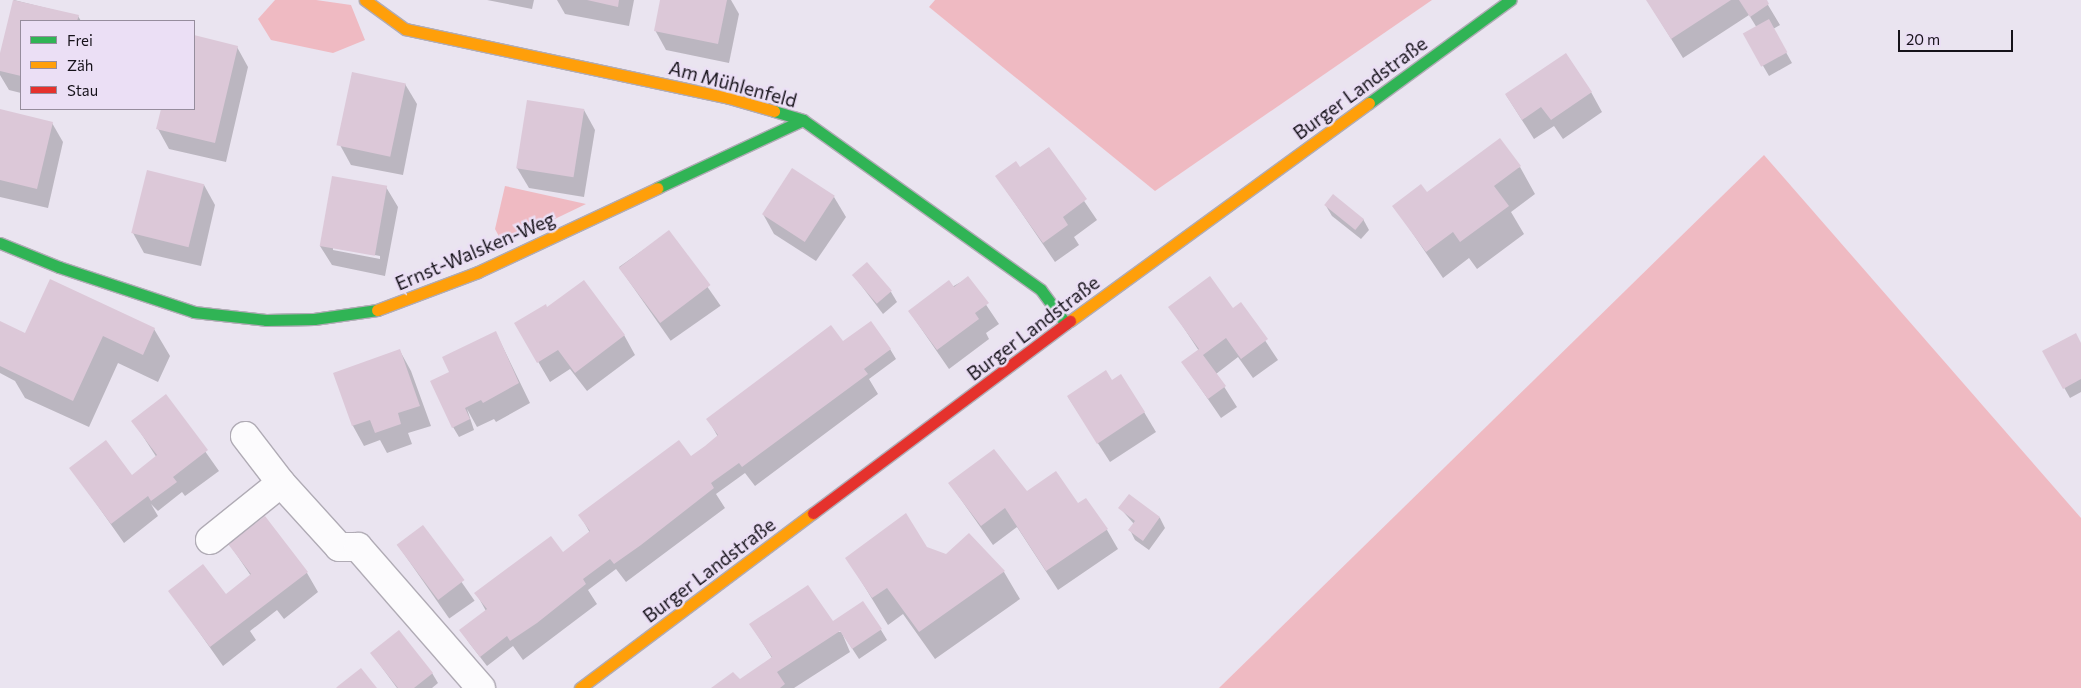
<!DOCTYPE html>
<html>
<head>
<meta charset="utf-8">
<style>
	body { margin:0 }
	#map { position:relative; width:2081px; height:688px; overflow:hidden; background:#eae4f0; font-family:Commissioner,sans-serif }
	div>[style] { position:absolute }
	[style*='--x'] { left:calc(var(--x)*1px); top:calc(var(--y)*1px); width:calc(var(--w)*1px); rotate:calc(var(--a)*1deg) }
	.green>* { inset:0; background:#efbac2 }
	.shadow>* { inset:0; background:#0003; transform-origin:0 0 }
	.building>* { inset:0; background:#dcc8d8; transform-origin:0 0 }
	.roads { filter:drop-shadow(1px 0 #b0abb5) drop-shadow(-1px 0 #b0abb5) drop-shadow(0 1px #b0abb5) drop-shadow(0 -1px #b0abb5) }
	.street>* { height:28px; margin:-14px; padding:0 14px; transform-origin:14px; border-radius:14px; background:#fcfbfd }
	.fast>* { height:11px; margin:-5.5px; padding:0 5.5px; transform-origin:5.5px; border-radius:5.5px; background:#30b455 }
	.slow>* { height:11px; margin:-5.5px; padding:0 5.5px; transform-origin:5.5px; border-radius:5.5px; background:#ff9f0a }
	.jam>* { height:11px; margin:-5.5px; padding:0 5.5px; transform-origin:5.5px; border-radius:5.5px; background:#e5322d }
	span { translate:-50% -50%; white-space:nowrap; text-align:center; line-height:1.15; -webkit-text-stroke:5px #ebdff5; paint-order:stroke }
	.street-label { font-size:19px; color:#16121a }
	.legend { position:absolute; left:20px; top:20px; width:175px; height:90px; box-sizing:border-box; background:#ebdff5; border:1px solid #968d9d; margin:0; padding:6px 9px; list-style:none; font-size:15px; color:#16121a }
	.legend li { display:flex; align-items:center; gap:10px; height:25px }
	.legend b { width:25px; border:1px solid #968d9d }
	.scale { position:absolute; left:1898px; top:30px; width:115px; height:22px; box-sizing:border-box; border:2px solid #16121a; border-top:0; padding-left:6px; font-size:15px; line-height:18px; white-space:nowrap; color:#16121a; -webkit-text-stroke:4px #ebdff5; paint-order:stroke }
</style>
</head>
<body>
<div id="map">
	<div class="green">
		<i style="clip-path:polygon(275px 0,316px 0,351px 5px,365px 40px,333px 53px,271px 40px,258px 19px)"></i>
		<i style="clip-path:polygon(935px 0,1432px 0,1155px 191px,929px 7px)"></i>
		<i style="clip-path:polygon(1764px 155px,2081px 518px,2081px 688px,1219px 688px)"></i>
		<i style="clip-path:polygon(505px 186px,586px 204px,503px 244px,495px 229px)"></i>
	</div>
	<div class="shadow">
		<i style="clip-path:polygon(14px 0,78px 16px,81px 21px,21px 21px,21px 93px,9px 90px,0 75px,0 59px)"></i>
		<i style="clip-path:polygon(487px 0,534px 0,532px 9px)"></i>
		<i style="clip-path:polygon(557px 0,634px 0,629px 26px,565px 14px)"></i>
		<i style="clip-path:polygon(661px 0,731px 0,739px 14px,729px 63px,666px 50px,655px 30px)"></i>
		<i style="clip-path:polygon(1647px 0,1765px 0,1780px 25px,1773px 29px,1792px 63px,1769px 76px,1745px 35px,1757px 28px,1749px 15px,1683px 58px)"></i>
		<i style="clip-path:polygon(194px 37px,237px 47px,248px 67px,226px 162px,169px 149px,158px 129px,162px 109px,194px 109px)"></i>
		<i style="clip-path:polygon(405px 84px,417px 104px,403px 175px,351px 165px,340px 145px)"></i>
		<i style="clip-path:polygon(1591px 92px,1602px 112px,1563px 139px,1554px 126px,1534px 139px,1506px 95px)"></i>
		<i style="clip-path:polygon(0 110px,52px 123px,63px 142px,48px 208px,0 197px)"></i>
		<i style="clip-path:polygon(584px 110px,595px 130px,584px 197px,529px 188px,517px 168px)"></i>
		<i style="clip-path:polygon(1048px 148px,1097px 220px,1074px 237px,1079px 245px,1055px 262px,997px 177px,1020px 169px)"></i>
		<i style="clip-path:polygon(1520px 167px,1535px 194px,1511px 212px,1524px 234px,1477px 269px,1469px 258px,1443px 278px,1394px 206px)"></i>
		<i style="clip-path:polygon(204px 185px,215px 205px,201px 266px,144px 253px,133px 233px)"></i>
		<i style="clip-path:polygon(evenodd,386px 187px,398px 207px,385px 276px,332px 265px,320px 246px,386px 187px,333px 247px,380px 256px,380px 259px,333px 250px,333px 247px)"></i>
		<i style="clip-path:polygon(834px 197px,846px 217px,816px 261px,774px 234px,763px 214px)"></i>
		<i style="clip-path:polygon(1326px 206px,1363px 219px,1369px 230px,1361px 239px,1332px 216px)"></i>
		<i style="left:669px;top:232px;width:90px;height:61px;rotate:55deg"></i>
		<i style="clip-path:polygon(854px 276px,891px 292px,897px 302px,883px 314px)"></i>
		<i style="clip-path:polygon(968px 278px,999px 324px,986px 333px,989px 339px,949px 369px,909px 311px)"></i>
		<i style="clip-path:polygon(1241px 304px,1278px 360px,1253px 378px,1238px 357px,1216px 374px,1237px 407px,1221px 418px,1183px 363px,1199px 351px,1170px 307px,1232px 310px)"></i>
		<i style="clip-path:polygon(547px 309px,624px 335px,635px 355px,587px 391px,570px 369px,550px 382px,516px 324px)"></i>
		<i style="clip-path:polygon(0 323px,24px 334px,154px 329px,170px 356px,158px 382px,118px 363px,89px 427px,25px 398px,15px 381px,0 373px)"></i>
		<i style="clip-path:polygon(496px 333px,530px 403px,496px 422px,494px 419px,477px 427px,467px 409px,474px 430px,459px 437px,453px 427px,450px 373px)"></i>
		<i style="clip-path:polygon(843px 343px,890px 349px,896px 359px,869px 379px,878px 394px,755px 486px,745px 473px,716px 494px,725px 508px,626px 582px,616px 569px,588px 590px,597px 604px,523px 660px,513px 646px,487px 666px,467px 640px,486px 611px,476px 593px,562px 554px,590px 533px,580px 515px,690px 458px,718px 437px,708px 419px)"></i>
		<i style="clip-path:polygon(2081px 345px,2081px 392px,2070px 398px,2044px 352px)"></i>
		<i style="clip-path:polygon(400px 351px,411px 371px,431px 426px,408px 433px,412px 444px,387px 453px,380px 440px,364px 446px,353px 426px,335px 373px)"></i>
		<i style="clip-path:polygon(1112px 381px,1144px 412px,1156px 432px,1110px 462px,1068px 397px)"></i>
		<i style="clip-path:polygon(166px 396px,219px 471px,185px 496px,182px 492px,158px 511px,151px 504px,158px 516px,124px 543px,71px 468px,135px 482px,157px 458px,133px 421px)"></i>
		<i style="clip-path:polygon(950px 484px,1027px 493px,1078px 505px,1107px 530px,1118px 549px,1058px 590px,1017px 527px,993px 545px)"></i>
		<i style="clip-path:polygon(1129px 496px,1160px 518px,1165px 528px,1149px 550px,1135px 540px,1130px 530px,1134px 524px,1120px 508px)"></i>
		<i style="left:423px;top:527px;width:90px;height:31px;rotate:55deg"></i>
		<i style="clip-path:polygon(969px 534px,1004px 572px,1020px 599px,935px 659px,903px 614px,888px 625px,847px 558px,926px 548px,947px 555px)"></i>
		<i style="clip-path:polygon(230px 545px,307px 573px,318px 592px,284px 619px,277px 610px,250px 631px,256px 640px,223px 666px,170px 591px,229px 601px,251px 576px)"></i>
		<i style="clip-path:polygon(751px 625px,838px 632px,881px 630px,887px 640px,859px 659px,842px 633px,850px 652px,794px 688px,746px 688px,772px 658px)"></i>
		<i style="clip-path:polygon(372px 654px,432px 673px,438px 683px,432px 688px,397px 688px)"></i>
	</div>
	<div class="building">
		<i style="clip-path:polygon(13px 0,79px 15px,77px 21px,21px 21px,21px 76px,0 71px,0 53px)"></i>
		<i style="clip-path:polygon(587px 0,619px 0,618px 7px)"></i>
		<i style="clip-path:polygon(660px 0,727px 0,718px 44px,654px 31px)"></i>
		<i style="clip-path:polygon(1646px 0,1731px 0,1671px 39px)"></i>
		<i style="clip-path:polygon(1739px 0,1767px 0,1769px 4px,1750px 17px)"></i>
		<i style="left:1769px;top:19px;width:38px;height:30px;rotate:61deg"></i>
		<i style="clip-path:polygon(194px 35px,238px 46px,215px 143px,156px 129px,161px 109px,194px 109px)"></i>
		<i style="clip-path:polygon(1566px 53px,1592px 92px,1551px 120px,1541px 107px,1522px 120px,1505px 94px)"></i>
		<i style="left:352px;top:72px;width:55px;height:75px;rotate:12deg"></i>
		<i style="left:527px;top:100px;width:58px;height:69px;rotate:9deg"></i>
		<i style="clip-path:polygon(0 109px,53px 122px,37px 189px,0 180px)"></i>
		<i style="clip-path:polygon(1500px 138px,1521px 166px,1494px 186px,1509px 206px,1460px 242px,1453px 232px,1426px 252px,1392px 206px,1421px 184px,1427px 192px)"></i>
		<i style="clip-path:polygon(1049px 147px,1087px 199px,1063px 217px,1068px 225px,1043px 243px,995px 176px,1016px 161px,1020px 167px)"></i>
		<i style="left:792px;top:168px;width:51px;height:55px;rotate:33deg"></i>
		<i style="left:147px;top:170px;width:59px;height:65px;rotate:14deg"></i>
		<i style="left:332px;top:176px;width:56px;height:71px;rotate:10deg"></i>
		<i style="left:1333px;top:194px;width:40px;height:14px;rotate:39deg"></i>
		<i style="left:669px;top:230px;width:69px;height:63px;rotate:53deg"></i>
		<i style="left:867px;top:262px;width:38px;height:20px;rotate:49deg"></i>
		<i style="clip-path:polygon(968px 276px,989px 303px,975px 313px,979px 319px,937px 350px,908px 311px,949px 280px,954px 287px)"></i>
		<i style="clip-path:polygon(1210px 276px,1233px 308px,1241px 302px,1268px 339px,1241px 359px,1226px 338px,1203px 355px,1226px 386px,1208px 399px,1181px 362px,1199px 349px,1168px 307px)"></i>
		<i style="clip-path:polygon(50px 279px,155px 328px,143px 355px,103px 336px,73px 401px,0 366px,0 321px,25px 333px)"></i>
		<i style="clip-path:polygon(584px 280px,625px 335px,575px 373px,558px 350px,537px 363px,514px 323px,546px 304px,547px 307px)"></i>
		<i style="clip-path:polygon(871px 321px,891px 349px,864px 369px,868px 374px,742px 467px,739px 463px,711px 483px,714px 488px,641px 545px,614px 564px,610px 559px,583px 579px,586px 584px,537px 623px,510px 641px,507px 636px,480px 657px,459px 630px,487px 609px,474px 593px,551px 536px,563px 552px,590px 531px,578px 515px,679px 440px,691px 456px,705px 446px,718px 435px,706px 419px,831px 325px,843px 341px)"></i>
		<i style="clip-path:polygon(496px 331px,519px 383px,483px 403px,481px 400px,465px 408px,470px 419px,452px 428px,430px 381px,449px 372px,442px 357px)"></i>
		<i style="clip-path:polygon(2076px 333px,2081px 343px,2081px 379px,2063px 389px,2042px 351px)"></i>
		<i style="clip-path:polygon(400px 349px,420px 406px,398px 413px,401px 424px,375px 433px,370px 420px,352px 426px,333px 373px)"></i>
		<i style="clip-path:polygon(1106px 370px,1112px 380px,1121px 374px,1145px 412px,1097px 444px,1067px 396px)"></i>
		<i style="clip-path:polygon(166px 394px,208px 450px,173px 477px,177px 482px,151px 501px,148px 496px,111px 524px,69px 468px,106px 440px,132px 475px,157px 455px,131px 421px)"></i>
		<i style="clip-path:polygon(994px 449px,1027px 491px,1056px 471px,1078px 503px,1086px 498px,1108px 529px,1046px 571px,1005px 508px,981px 526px,948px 483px)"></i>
		<i style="clip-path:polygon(1129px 494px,1160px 517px,1143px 541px,1128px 530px,1135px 521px,1118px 508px)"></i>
		<i style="clip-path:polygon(906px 513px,927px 547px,946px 554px,969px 533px,1005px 571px,919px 632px,887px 588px,872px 598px,845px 558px)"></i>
		<i style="clip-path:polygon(265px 516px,308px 572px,210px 647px,168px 591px,203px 564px,226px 594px,251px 574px,228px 544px)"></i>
		<i style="left:423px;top:525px;width:69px;height:33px;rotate:53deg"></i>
		<i style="clip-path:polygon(808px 585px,833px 621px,863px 601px,882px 629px,852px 649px,840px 631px,777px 672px,785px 684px,780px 688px,711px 688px,733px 672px,740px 679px,772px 657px,749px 624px)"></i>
		<i style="clip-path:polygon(399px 630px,433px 673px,414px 688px,398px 688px,370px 653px)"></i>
		<i style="clip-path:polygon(361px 668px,377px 688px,336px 688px,338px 686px)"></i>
	</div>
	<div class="roads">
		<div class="street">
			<i style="--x:245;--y:436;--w:59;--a:52.5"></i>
			<i style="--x:281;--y:483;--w:86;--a:47.8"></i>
			<i style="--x:339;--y:547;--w:19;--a:0"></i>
			<i style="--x:358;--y:547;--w:187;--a:48.9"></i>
			<i style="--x:210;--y:540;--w:91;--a:-38.8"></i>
		</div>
		<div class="fast">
			<i style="--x:1369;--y:103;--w:175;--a:-36.1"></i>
			<i style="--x:774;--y:111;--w:30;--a:17"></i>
			<i style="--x:803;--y:120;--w:292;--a:35.5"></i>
			<i style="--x:1041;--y:290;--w:42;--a:53.7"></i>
			<i style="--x:657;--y:188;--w:161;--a:-25"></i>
			<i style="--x:0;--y:243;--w:64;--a:22.1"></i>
			<i style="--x:59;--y:267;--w:142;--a:18.4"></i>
			<i style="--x:194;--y:312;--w:72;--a:6.3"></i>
			<i style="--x:266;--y:320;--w:48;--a:-1.2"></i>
			<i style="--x:314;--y:319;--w:64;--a:-8.1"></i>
		</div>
		<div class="slow">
			<i style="--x:365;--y:0;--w:49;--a:35.9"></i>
			<i style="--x:405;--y:29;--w:331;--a:12"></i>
			<i style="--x:729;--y:98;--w:47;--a:16.1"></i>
			<i style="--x:377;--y:310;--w:108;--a:-20.6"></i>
			<i style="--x:478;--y:272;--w:198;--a:-25.1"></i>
			<i style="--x:1070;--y:321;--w:370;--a:-36.1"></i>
			<i style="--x:580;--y:688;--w:291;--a:-36.9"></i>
		</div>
		<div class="jam">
			<i style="--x:813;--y:513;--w:321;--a:-36.8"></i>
		</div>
	</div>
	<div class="street-label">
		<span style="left:733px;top:84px;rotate:15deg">Am Mühlenfeld</span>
		<span style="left:1360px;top:88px;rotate:-36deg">Burger Landstraße</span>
		<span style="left:475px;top:251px;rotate:-23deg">Ernst-Walsken-Weg</span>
		<span style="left:1033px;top:328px;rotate:-37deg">Burger Landstraße</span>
		<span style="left:709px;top:570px;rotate:-37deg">Burger Landstraße</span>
	</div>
	<ul class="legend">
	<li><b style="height:6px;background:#30b455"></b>Frei</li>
	<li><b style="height:6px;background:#ff9f0a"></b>Zäh</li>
	<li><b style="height:6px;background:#e5322d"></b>Stau</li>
	</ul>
	<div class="scale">20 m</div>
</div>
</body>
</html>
